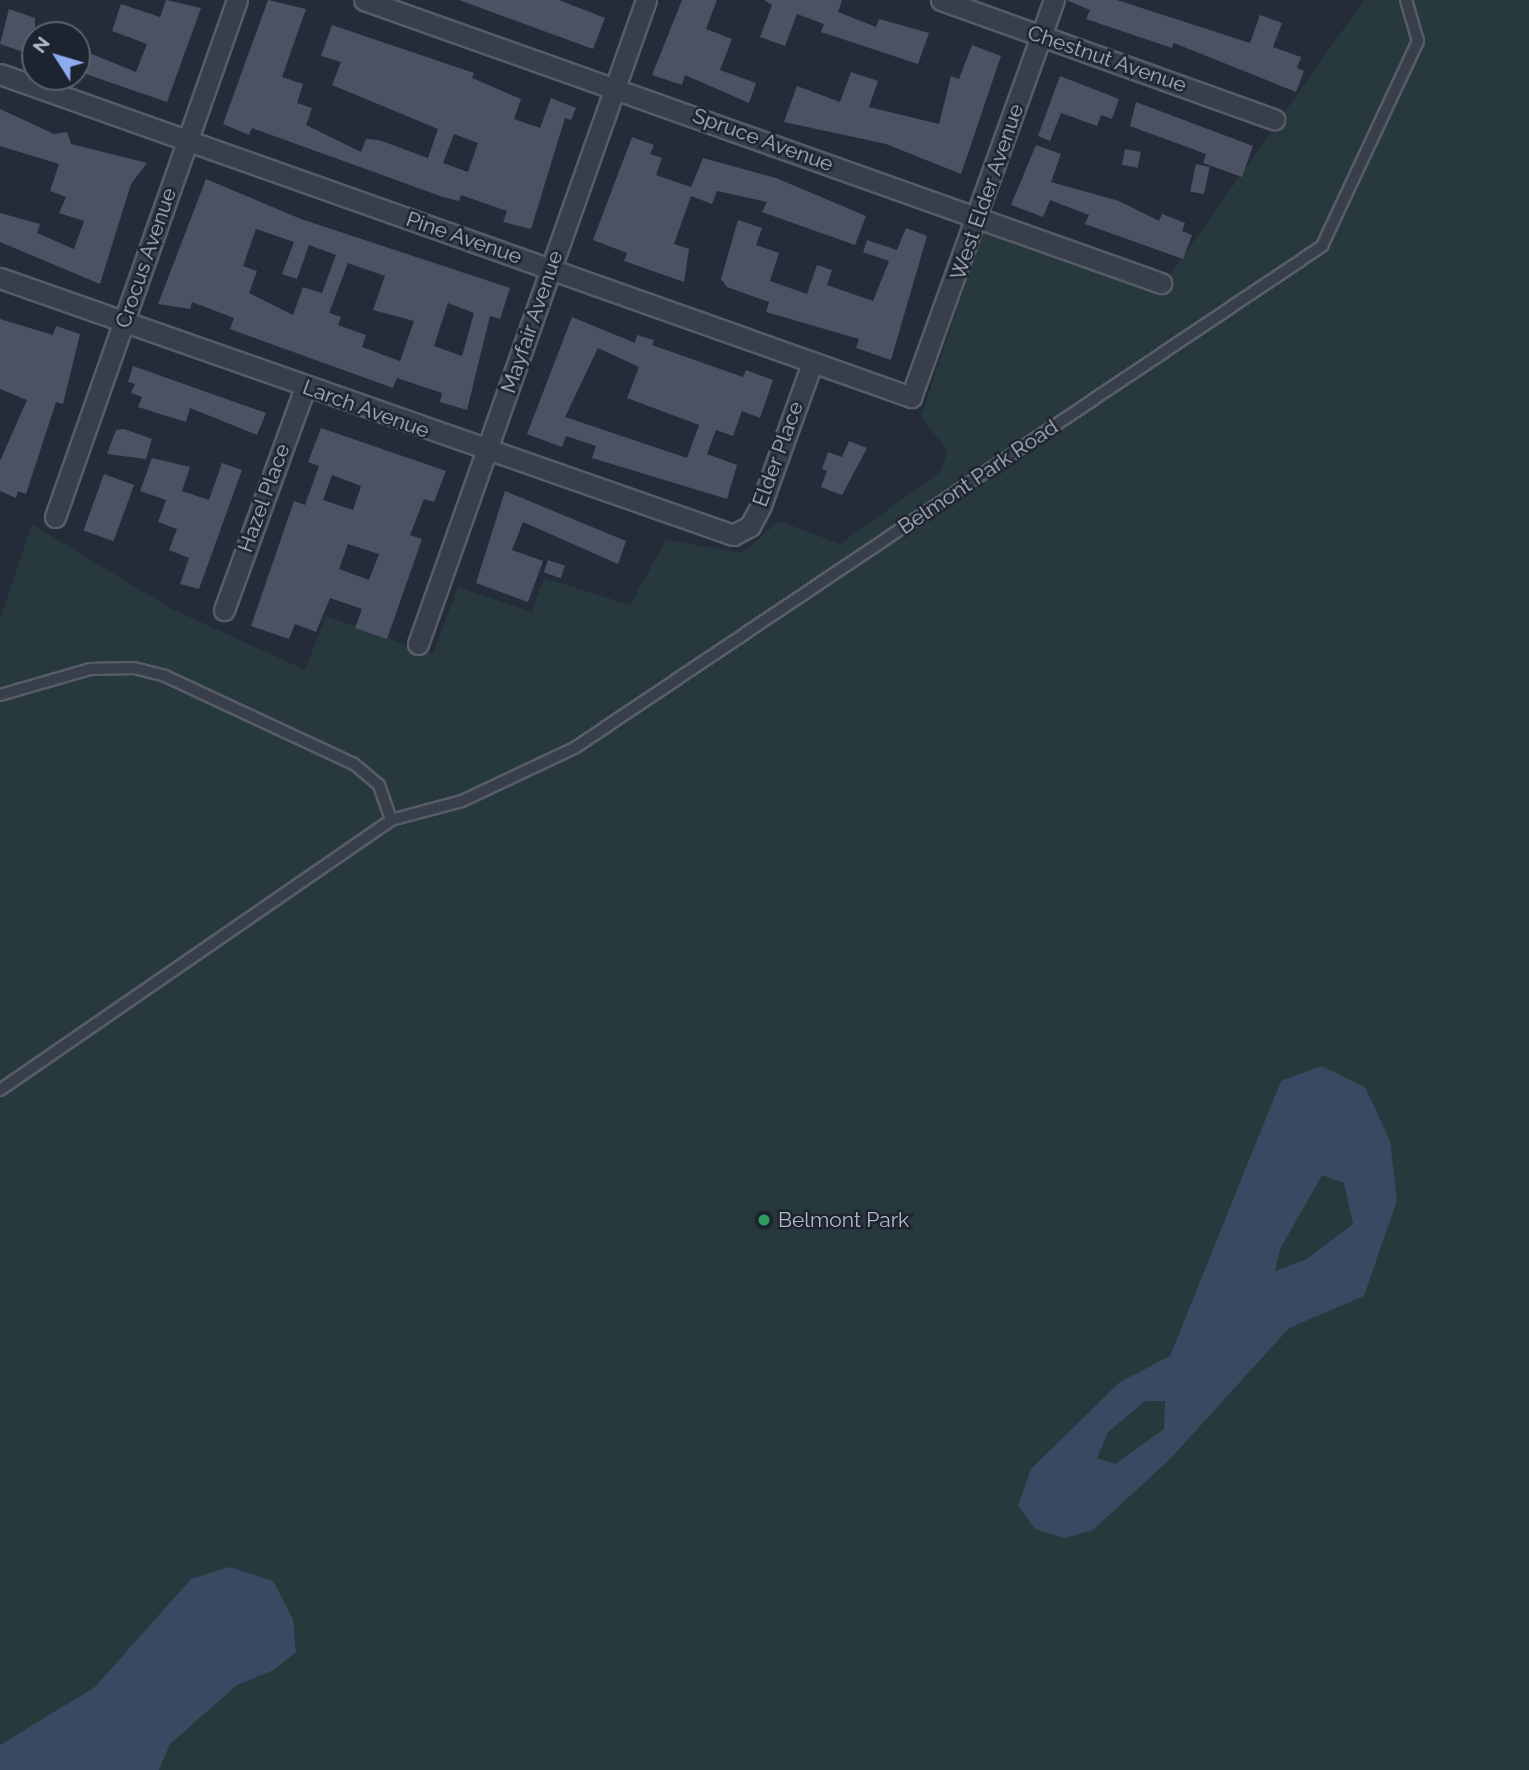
<!DOCTYPE html>
<html>
<head>
<meta charset="utf-8">
<style>
	body { margin:0 }
	#map { position:relative; width:1529px; height:1770px; overflow:hidden; background:#242c3a; font-family:Raleway,sans-serif }
	div>[style] { position:absolute }
	[style*='--x'] { left:calc(var(--x)*1px); top:calc(var(--y)*1px); width:calc(var(--w)*1px); rotate:calc(var(--a)*1deg) }
	.green>* { inset:0; background:#27393c }
	.water>* { inset:0; background:#3b4862 }
	.building>* { inset:0; background:#4b5263; transform-origin:0 0 }
	.roads { filter:drop-shadow(2px 0 #565c68) drop-shadow(-2px 0 #565c68) drop-shadow(0 2px #565c68) drop-shadow(0 -2px #565c68) }
	.service>* { height:10px; margin:-5px; padding:0 5px; transform-origin:5px; border-radius:5px; background:#383e4a }
	.minor>* { height:19px; margin:-9.5px; padding:0 9.5px; transform-origin:9.5px; border-radius:9.5px; background:#383e4a }
	.dots>* { width:19px; height:19px; translate:-50% -50%; box-sizing:border-box; border:4px solid #1d232f; border-radius:50% }
	span { translate:-50% -50%; white-space:nowrap; text-align:center; line-height:1.15; -webkit-text-stroke:5px #1d232f; paint-order:stroke }
	.street-label { font-size:21px; color:#b3b9c6 }
	.poi-label { font-size:21px; color:#b3b9c6 }
	.left { translate:0 -50%; text-align:left }
	.north { position:absolute; left:21px; top:21px; width:70px; height:70px; box-sizing:border-box; background:#1d232f; border:2px solid #595f6b; border-radius:50%; rotate:307deg; font-size:19px; font-weight:700; line-height:28px; text-align:center; color:#b3b9c6 }
	.north::after { content:''; display:block; margin:auto; width:24px; height:32px; background:#8eabf0; clip-path:polygon(50% 0,100% 100%,50% 72%,0 100%) }
</style>
</head>
<body>
<div id="map">
	<div class="green">
		<i style="clip-path:polygon(1364px 0,1529px 0,1529px 1770px,0 1770px,0 620px,32px 524px,170px 608px,305px 670px,326px 616px,433px 654px,458px 587px,532px 612px,544px 578px,630px 605px,666px 540px,742px 553px,779px 521px,840px 544px,939px 473px,948px 451px,921px 417px,984px 229px,1148px 290px,1170px 275px)"></i>
	</div>
	<div class="water">
		<i style="clip-path:polygon(evenodd,1321px 1066px,1365px 1087px,1390px 1141px,1397px 1200px,1364px 1296px,1289px 1328px,1170px 1459px,1093px 1530px,1065px 1538px,1035px 1529px,1018px 1505px,1031px 1469px,1120px 1382px,1170px 1356px,1281px 1081px,1321px 1066px,1322px 1175px,1344px 1183px,1353px 1224px,1307px 1259px,1275px 1271px,1280px 1249px,1322px 1175px,1321px 1066px,1145px 1401px,1165px 1401px,1164px 1429px,1115px 1464px,1097px 1458px,1108px 1432px,1145px 1401px)"></i>
		<i style="clip-path:polygon(229px 1567px,273px 1581px,293px 1619px,296px 1652px,274px 1670px,237px 1685px,170px 1744px,159px 1770px,0 1770px,0 1745px,95px 1687px,191px 1579px)"></i>
	</div>
	<div class="building">
		<i style="clip-path:polygon(166px 0,201px 8px,167px 102px,77px 71px,77px 48px,136px 72px,147px 44px,112px 31px,121px 4px,160px 17px)"></i>
		<i style="clip-path:polygon(evenodd,268px 0,306px 9px,282px 77px,303px 84px,297px 103px,312px 108px,306px 125px,361px 152px,366px 139px,379px 140px,428px 158px,438px 129px,332px 85px,341px 62px,321px 56px,332px 25px,474px 73px,472px 78px,521px 99px,514px 119px,540px 128px,551px 98px,576px 108px,571px 120px,565px 118px,531px 229px,503px 222px,507px 211px,461px 195px,459px 201px,443px 197px,252px 128px,249px 135px,223px 124px,268px 0,454px 134px,478px 143px,468px 172px,443px 163px,454px 134px)"></i>
		<i style="clip-path:polygon(459px 0,559px 0,605px 18px,593px 49px)"></i>
		<i style="clip-path:polygon(682px 0,717px 0,706px 29px,732px 39px,720px 70px,756px 83px,749px 103px,685px 75px,682px 85px,652px 75px)"></i>
		<i style="clip-path:polygon(764px 0,842px 0,838px 12px,876px 27px,879px 19px,929px 33px,918px 64px,821px 32px,824px 24px,797px 14px,785px 46px,760px 37px,772px 5px)"></i>
		<i style="clip-path:polygon(1066px 0,1117px 0,1250px 43px,1260px 15px,1282px 23px,1273px 47px,1301px 57px,1297px 68px,1304px 71px,1296px 92px,1174px 43px,1172px 48px,1086px 19px,1090px 10px)"></i>
		<i style="clip-path:polygon(9px 9px,35px 18px,35px 56px,0 44px)"></i>
		<i style="clip-path:polygon(972px 45px,1001px 56px,961px 174px,886px 144px,784px 122px,797px 86px,840px 102px,851px 72px,878px 81px,869px 107px,939px 124px,951px 76px,959px 79px)"></i>
		<i style="clip-path:polygon(1060px 76px,1119px 99px,1112px 119px,1101px 115px,1097px 126px,1061px 113px,1050px 141px,1038px 136px)"></i>
		<i style="clip-path:polygon(1136px 102px,1253px 146px,1242px 177px,1203px 163px,1206px 154px,1130px 126px)"></i>
		<i style="clip-path:polygon(0 109px,54px 134px,67px 132px,71px 144px,147px 163px,131px 184px,100px 284px,0 242px,0 213px,40px 224px,37px 233px,74px 249px,84px 221px,59px 213px,66px 197px,50px 191px,59px 164px,0 146px)"></i>
		<i style="clip-path:polygon(632px 137px,654px 145px,650px 154px,662px 158px,656px 175px,691px 187px,703px 158px,776px 178px,866px 216px,855px 245px,762px 212px,767px 202px,717px 191px,712px 204px,691px 196px,674px 244px,689px 249px,684px 282px,624px 261px,627px 253px,593px 240px)"></i>
		<i style="clip-path:polygon(1036px 145px,1061px 154px,1051px 182px,1119px 201px,1159px 221px,1162px 214px,1185px 223px,1182px 231px,1192px 235px,1183px 259px,1085px 224px,1089px 215px,1050px 200px,1043px 217px,1011px 205px)"></i>
		<i style="left:1125px;top:149px;width:16px;height:16px;rotate:11deg"></i>
		<i style="left:1196px;top:164px;width:14px;height:28px;rotate:12deg"></i>
		<i style="clip-path:polygon(evenodd,206px 179px,301px 219px,510px 288px,500px 319px,490px 316px,467px 410px,440px 402px,442px 393px,397px 378px,393px 388px,230px 329px,234px 318px,192px 302px,190px 309px,158px 304px,206px 179px,256px 229px,294px 242px,282px 274px,297px 279px,309px 245px,336px 255px,322px 293px,303px 287px,293px 315px,249px 293px,257px 271px,243px 266px,256px 229px,206px 179px,348px 263px,385px 276px,373px 310px,414px 321px,400px 361px,362px 347px,366px 335px,338px 325px,341px 317px,329px 313px,348px 263px,206px 179px,448px 303px,474px 313px,462px 356px,434px 346px,448px 303px)"></i>
		<i style="clip-path:polygon(738px 220px,762px 228px,756px 245px,779px 253px,770px 281px,807px 294px,817px 265px,832px 270px,827px 285px,873px 301px,889px 261px,863px 252px,867px 240px,897px 250px,906px 228px,927px 236px,891px 360px,856px 348px,859px 339px,766px 312px,769px 302px,727px 287px,721px 279px)"></i>
		<i style="clip-path:polygon(evenodd,572px 317px,635px 343px,637px 335px,654px 340px,652px 345px,743px 377px,746px 370px,773px 380px,760px 418px,742px 411px,733px 436px,716px 430px,707px 454px,737px 465px,727px 499px,592px 458px,596px 446px,566px 436px,562px 447px,527px 434px,572px 317px,598px 348px,639px 367px,627px 398px,699px 425px,687px 458px,565px 417px,598px 348px)"></i>
		<i style="clip-path:polygon(0 319px,53px 335px,56px 326px,80px 334px,63px 404px,56px 402px,26px 494px,18px 491px,16px 498px,0 491px,0 461px,27px 400px,0 389px)"></i>
		<i style="clip-path:polygon(133px 366px,266px 413px,257px 435px,190px 408px,186px 422px,138px 407px,142px 397px,131px 393px,135px 384px,128px 382px)"></i>
		<i style="clip-path:polygon(evenodd,321px 428px,446px 471px,434px 502px,424px 499px,410px 535px,422px 539px,387px 639px,355px 628px,362px 609px,330px 598px,316px 632px,295px 624px,289px 639px,251px 626px,294px 501px,305px 505px,319px 466px,308px 462px,321px 428px,332px 475px,361px 486px,353px 510px,323px 500px,332px 475px,321px 428px,348px 544px,379px 554px,369px 580px,339px 569px,348px 544px)"></i>
		<i style="clip-path:polygon(124px 429px,152px 439px,146px 459px,107px 454px,116px 430px)"></i>
		<i style="clip-path:polygon(849px 441px,867px 448px,842px 495px,821px 487px,827px 471px,822px 469px,828px 452px,842px 457px)"></i>
		<i style="clip-path:polygon(152px 458px,190px 467px,182px 491px,209px 500px,222px 463px,242px 470px,199px 589px,180px 584px,189px 558px,169px 550px,177px 529px,158px 522px,166px 500px,140px 491px)"></i>
		<i style="left:104px;top:474px;width:32px;height:60px;rotate:20deg"></i>
		<i style="clip-path:polygon(505px 491px,626px 541px,618px 564px,523px 522px,512px 550px,543px 561px,528px 602px,476px 583px)"></i>
		<i style="left:548px;top:560px;width:18px;height:13px;rotate:19deg"></i>
	</div>
	<div class="roads">
		<div class="service">
			<i style="--x:0;--y:695;--w:94;--a:-16.1"></i>
			<i style="--x:90;--y:669;--w:44;--a:-1.3"></i>
			<i style="--x:134;--y:668;--w:32;--a:14"></i>
			<i style="--x:165;--y:676;--w:208;--a:25"></i>
			<i style="--x:354;--y:764;--w:33;--a:40"></i>
			<i style="--x:379;--y:785;--w:37;--a:71"></i>
			<i style="--x:0;--y:1090;--w:475;--a:-34.6"></i>
			<i style="--x:391;--y:820;--w:73;--a:-15"></i>
			<i style="--x:462;--y:801;--w:126;--a:-25.3"></i>
			<i style="--x:576;--y:747;--w:899;--a:-33.88"></i>
			<i style="--x:1322;--y:246;--w:226;--a:-64.9"></i>
			<i style="--x:1418;--y:41;--w:43;--a:-106.3"></i>
		</div>
		<div class="minor">
			<i style="--x:364;--y:0;--w:846;--a:19.55"></i>
			<i style="--x:941;--y:0;--w:354;--a:19.7"></i>
			<i style="--x:0;--y:74;--w:967;--a:19.52"></i>
			<i style="--x:911;--y:397;--w:422;--a:-70.2"></i>
			<i style="--x:0;--y:278;--w:777;--a:19.32"></i>
			<i style="--x:733;--y:535;--w:19;--a:-28"></i>
			<i style="--x:750;--y:526;--w:24;--a:-62"></i>
			<i style="--x:761;--y:505;--w:151;--a:-70.2"></i>
			<i style="--x:55;--y:517;--w:548;--a:-70.61"></i>
			<i style="--x:224;--y:610;--w:237;--a:-70"></i>
			<i style="--x:418;--y:644;--w:683;--a:-70.5"></i>
		</div>
	</div>
	<div class="dots">
		<i style="left:764px;top:1220px;background:#2e9e5b"></i>
	</div>
	<div class="street-label">
		<span style="left:1107px;top:59px;rotate:19deg">Chestnut Avenue</span>
		<span style="left:763px;top:140px;rotate:20deg">Spruce Avenue</span>
		<span style="left:987px;top:192px;rotate:-71deg">West Elder Avenue</span>
		<span style="left:464px;top:238px;rotate:19deg">Pine Avenue</span>
		<span style="left:146px;top:258px;rotate:-71deg">Crocus Avenue</span>
		<span style="left:532px;top:322px;rotate:-71deg">Mayfair Avenue</span>
		<span style="left:366px;top:409px;rotate:20deg">Larch Avenue</span>
		<span style="left:778px;top:454px;rotate:-70deg">Elder Place</span>
		<span style="left:978px;top:477px;rotate:-34deg">Belmont Park Road</span>
		<span style="left:264px;top:498px;rotate:-70deg">Hazel Place</span>
	</div>
	<div class="poi-label">
		<span class="left" style="left:778px;top:1220px">Belmont Park</span>
	</div>
	<div class="north">N</div>
</div>
</body>
</html>
